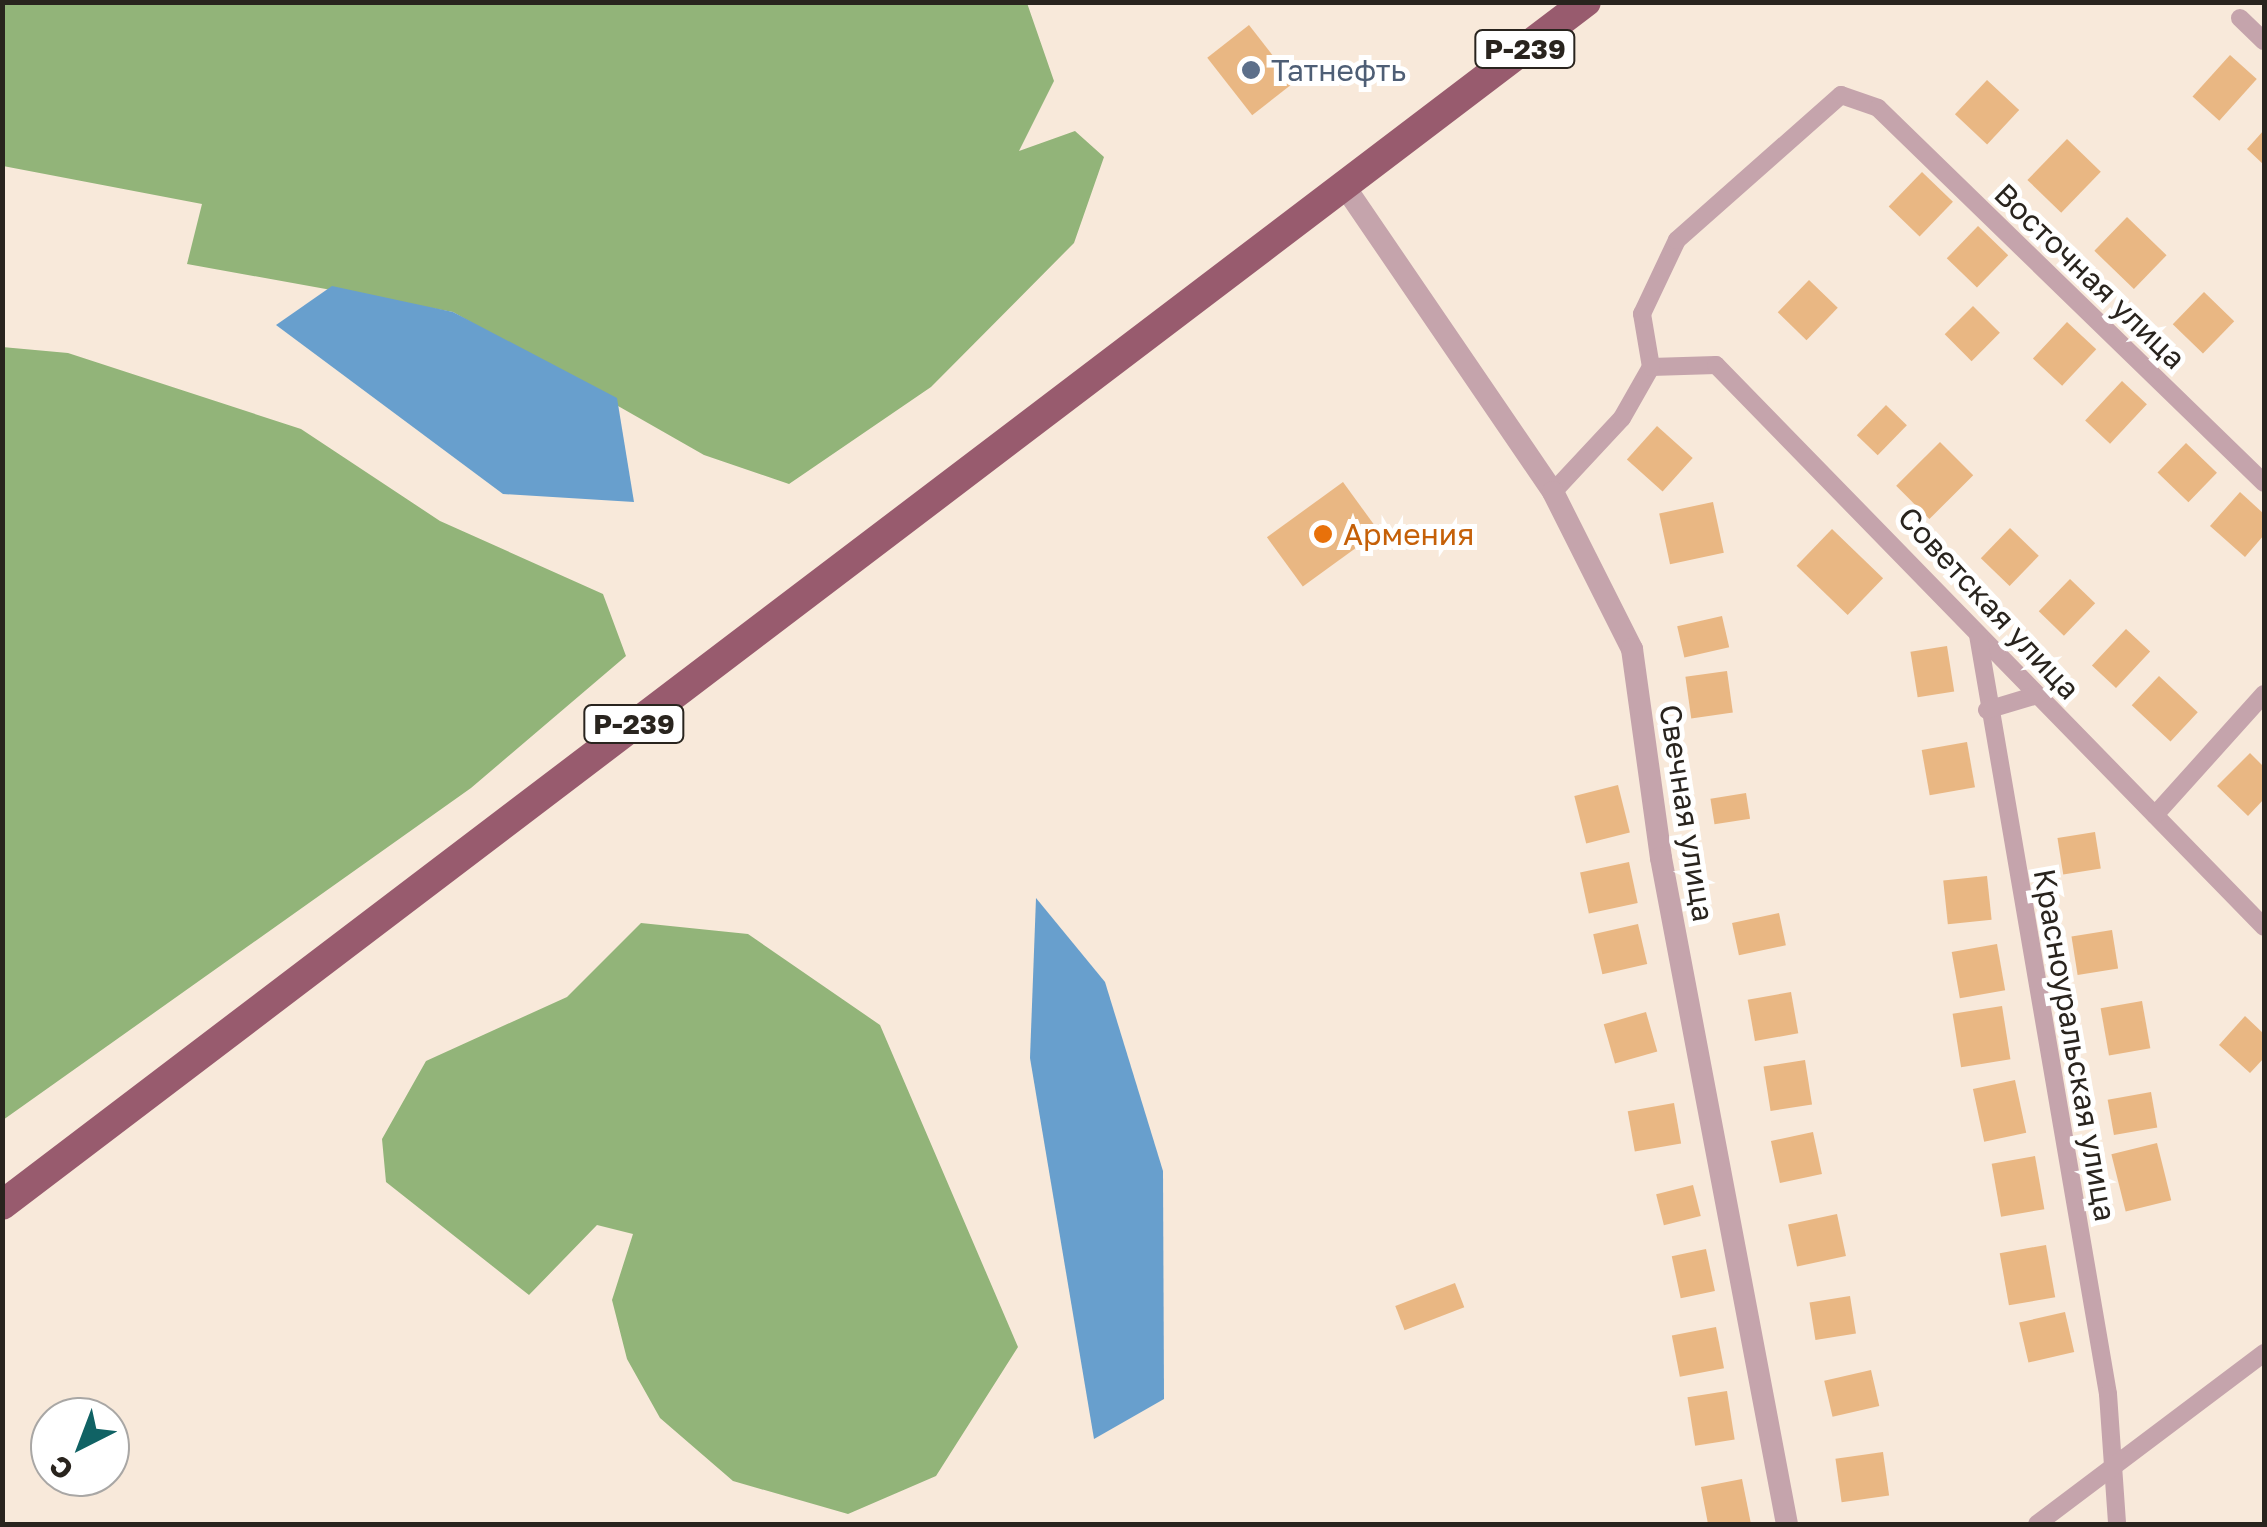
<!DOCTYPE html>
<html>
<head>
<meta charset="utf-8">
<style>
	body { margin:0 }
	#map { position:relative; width:2267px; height:1527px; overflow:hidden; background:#f8e9da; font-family:"Golos Text",sans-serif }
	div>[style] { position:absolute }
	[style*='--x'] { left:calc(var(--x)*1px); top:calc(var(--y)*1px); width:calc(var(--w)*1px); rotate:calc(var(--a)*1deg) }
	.forest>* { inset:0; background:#92b479 }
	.water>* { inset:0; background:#689fcd }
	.building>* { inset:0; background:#e9b783; transform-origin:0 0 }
	.minor>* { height:18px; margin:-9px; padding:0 9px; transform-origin:9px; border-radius:9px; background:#c5a4ac }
	.tertiary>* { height:22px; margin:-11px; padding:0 11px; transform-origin:11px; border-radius:11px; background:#c5a4ac }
	.trunk>* { height:30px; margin:-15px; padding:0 15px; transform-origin:15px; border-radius:15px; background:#985b6e }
	.dots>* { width:28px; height:28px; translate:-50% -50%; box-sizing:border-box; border:5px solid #fff; border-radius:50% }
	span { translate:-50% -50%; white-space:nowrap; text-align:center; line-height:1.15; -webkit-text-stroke:10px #fff; paint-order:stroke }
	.shield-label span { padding:2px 8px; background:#fff; border:2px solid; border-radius:8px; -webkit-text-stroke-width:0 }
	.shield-label { font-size:28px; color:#29241e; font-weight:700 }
	.service-label { font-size:30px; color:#4e5e75 }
	.left { translate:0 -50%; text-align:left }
	.street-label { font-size:30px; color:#29241e }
	.food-label { font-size:30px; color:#c56008 }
	.frame { position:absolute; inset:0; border:5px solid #29241e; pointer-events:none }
	.north { position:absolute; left:30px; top:1397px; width:100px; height:100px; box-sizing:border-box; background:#fff; border:2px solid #a9a7a5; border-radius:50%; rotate:222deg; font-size:28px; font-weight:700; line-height:40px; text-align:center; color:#29241e }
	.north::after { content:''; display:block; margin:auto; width:35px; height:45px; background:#106264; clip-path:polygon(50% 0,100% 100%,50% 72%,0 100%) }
</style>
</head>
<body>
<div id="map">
	<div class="forest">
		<i style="clip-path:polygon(3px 2px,1027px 3px,1054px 81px,1019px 151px,1075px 131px,1104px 157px,1074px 243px,931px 387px,789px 484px,704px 455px,453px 312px,187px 264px,202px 204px,3px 166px)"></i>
		<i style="clip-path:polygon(2px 347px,68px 353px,301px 429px,440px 521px,603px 594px,626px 656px,471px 788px,3px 1120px)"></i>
		<i style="clip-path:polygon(641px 923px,748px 934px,880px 1025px,1018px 1347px,936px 1476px,848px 1514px,733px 1481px,660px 1418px,627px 1359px,612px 1300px,633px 1234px,597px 1225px,529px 1295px,386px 1182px,382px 1139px,426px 1061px,567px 997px)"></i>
	</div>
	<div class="water">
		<i style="clip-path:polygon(332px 286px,453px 312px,617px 398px,634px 502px,503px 494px,276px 325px)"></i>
		<i style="clip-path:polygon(1036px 898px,1105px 982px,1163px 1171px,1164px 1399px,1094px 1439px,1030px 1058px)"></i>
	</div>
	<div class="building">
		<i style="left:1249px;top:25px;width:73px;height:53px;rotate:52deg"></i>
		<i style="left:2230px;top:55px;width:36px;height:56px;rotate:42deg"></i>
		<i style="left:1987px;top:80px;width:44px;height:47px;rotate:43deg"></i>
		<i style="clip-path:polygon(2264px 130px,2264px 165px,2247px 149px)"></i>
		<i style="left:2067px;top:139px;width:47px;height:57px;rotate:44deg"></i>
		<i style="left:1922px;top:172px;width:43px;height:48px;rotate:44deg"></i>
		<i style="left:2127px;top:217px;width:55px;height:47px;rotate:44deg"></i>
		<i style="left:1978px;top:226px;width:42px;height:45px;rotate:44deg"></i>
		<i style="left:1809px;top:280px;width:40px;height:45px;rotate:44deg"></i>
		<i style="left:2204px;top:292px;width:42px;height:45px;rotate:44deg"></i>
		<i style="left:1973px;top:306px;width:38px;height:40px;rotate:45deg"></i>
		<i style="left:2067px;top:322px;width:40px;height:50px;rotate:43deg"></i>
		<i style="left:2122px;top:381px;width:34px;height:54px;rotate:43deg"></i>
		<i style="left:1886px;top:405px;width:29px;height:42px;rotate:44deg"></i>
		<i style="left:1657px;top:426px;width:48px;height:45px;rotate:42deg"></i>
		<i style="left:1940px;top:442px;width:47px;height:62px;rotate:45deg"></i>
		<i style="left:2186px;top:443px;width:43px;height:41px;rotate:44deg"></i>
		<i style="left:1343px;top:482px;width:61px;height:94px;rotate:54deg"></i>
		<i style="clip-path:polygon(2240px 492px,2264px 514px,2264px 535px,2245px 557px,2210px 526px)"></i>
		<i style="left:1713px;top:502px;width:52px;height:55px;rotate:78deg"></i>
		<i style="left:2010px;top:528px;width:40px;height:42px;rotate:44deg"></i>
		<i style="left:1832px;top:529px;width:71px;height:51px;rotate:44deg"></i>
		<i style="left:2070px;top:579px;width:35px;height:45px;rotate:44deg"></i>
		<i style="left:1722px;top:616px;width:32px;height:46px;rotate:77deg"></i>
		<i style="left:2126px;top:629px;width:33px;height:50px;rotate:43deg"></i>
		<i style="left:1947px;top:646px;width:46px;height:37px;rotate:81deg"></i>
		<i style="left:1727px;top:671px;width:42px;height:42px;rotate:82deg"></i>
		<i style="left:2159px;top:676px;width:53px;height:40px;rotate:43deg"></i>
		<i style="left:1967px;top:742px;width:46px;height:46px;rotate:80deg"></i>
		<i style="clip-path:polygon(2250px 753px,2264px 767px,2264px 799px,2248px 816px,2217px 786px)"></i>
		<i style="left:1618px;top:785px;width:49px;height:45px;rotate:76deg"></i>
		<i style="left:1746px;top:793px;width:26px;height:36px;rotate:81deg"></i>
		<i style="left:2095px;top:832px;width:37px;height:38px;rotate:81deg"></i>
		<i style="left:1629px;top:862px;width:42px;height:50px;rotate:78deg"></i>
		<i style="left:1987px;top:876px;width:44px;height:44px;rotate:84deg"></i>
		<i style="left:1779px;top:913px;width:33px;height:48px;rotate:78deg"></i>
		<i style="left:1638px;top:924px;width:41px;height:46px;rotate:77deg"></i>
		<i style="left:2112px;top:930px;width:39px;height:41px;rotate:81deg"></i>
		<i style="left:1997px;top:944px;width:47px;height:46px;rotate:80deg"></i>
		<i style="left:1791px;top:992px;width:42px;height:44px;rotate:80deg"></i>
		<i style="left:2142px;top:1001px;width:48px;height:42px;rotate:80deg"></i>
		<i style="left:2002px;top:1006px;width:54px;height:50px;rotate:81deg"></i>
		<i style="left:1646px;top:1012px;width:41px;height:44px;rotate:74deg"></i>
		<i style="clip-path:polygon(2245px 1016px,2264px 1034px,2264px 1058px,2250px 1073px,2219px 1045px)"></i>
		<i style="left:1805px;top:1060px;width:45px;height:42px;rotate:81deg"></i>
		<i style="left:2015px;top:1080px;width:54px;height:43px;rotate:78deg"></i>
		<i style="left:2151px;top:1092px;width:36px;height:44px;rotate:80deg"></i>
		<i style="left:1674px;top:1103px;width:41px;height:47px;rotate:80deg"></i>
		<i style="left:1813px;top:1132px;width:43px;height:43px;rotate:78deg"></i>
		<i style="left:2157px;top:1143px;width:59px;height:47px;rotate:76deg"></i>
		<i style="left:2035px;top:1156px;width:54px;height:44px;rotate:80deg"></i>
		<i style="left:1693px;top:1185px;width:32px;height:38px;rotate:76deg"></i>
		<i style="left:1837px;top:1214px;width:43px;height:50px;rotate:78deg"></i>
		<i style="left:2046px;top:1245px;width:53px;height:47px;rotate:80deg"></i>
		<i style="left:1706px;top:1249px;width:43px;height:35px;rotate:78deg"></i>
		<i style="left:1455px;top:1283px;width:26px;height:64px;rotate:69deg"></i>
		<i style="left:1850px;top:1296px;width:38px;height:41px;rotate:81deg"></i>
		<i style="left:2065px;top:1312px;width:41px;height:47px;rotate:77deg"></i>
		<i style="left:1716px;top:1327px;width:42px;height:45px;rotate:79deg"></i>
		<i style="left:1871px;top:1370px;width:37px;height:48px;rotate:77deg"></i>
		<i style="left:1727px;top:1391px;width:49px;height:40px;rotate:81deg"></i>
		<i style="left:1883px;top:1452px;width:44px;height:48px;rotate:82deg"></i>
		<i style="clip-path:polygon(1742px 1479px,1751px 1524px,1708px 1524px,1701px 1487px)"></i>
	</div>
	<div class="minor">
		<i style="--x:2240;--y:18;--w:33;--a:44"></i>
		<i style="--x:1651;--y:367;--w:65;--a:-1.8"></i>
		<i style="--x:1716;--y:365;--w:785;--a:45.72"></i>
		<i style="--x:1553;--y:492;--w:101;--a:-47"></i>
		<i style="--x:1622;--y:418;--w:59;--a:-60.4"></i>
		<i style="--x:1651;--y:367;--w:54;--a:-99.6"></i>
		<i style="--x:1642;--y:314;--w:82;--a:-64.7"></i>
		<i style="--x:1677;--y:240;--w:219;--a:-41.5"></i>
		<i style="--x:1841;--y:95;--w:39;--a:19"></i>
		<i style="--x:1878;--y:108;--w:538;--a:44.17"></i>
		<i style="--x:1978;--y:635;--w:770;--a:80.28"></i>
		<i style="--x:2108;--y:1394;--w:130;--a:86"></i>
		<i style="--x:1987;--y:710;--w:52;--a:-16.7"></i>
		<i style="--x:2155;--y:815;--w:163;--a:-48"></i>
		<i style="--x:2037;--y:1524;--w:284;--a:-37"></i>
	</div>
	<div class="tertiary">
		<i style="--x:1343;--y:184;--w:373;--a:55.7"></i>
		<i style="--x:1553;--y:492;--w:176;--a:63.3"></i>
		<i style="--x:1632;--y:649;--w:211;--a:82.1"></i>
		<i style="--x:1661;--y:858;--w:678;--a:79.29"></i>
	</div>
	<div class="trunk">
		<i style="--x:2;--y:1205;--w:1989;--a:-37.22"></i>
	</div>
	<div class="dots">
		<i style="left:1251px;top:70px;background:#5c6f8a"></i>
		<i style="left:1323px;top:534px;background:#e8710a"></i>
	</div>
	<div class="shield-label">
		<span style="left:1525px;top:49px">Р-239</span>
		<span style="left:634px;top:724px">Р-239</span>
	</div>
	<div class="service-label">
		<span class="left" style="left:1271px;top:70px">Татнефть</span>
	</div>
	<div class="street-label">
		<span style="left:2090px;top:276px;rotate:44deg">Восточная улица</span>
		<span style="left:1989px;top:603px;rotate:47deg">Советская улица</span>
		<span style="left:1687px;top:813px;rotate:81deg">Свечная улица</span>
		<span style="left:2075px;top:1045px;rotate:80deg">Красноуральская улица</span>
	</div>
	<div class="food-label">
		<span class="left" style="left:1343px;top:534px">Армения</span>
	</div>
	<div class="frame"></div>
	<div class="north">С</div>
</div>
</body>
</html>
